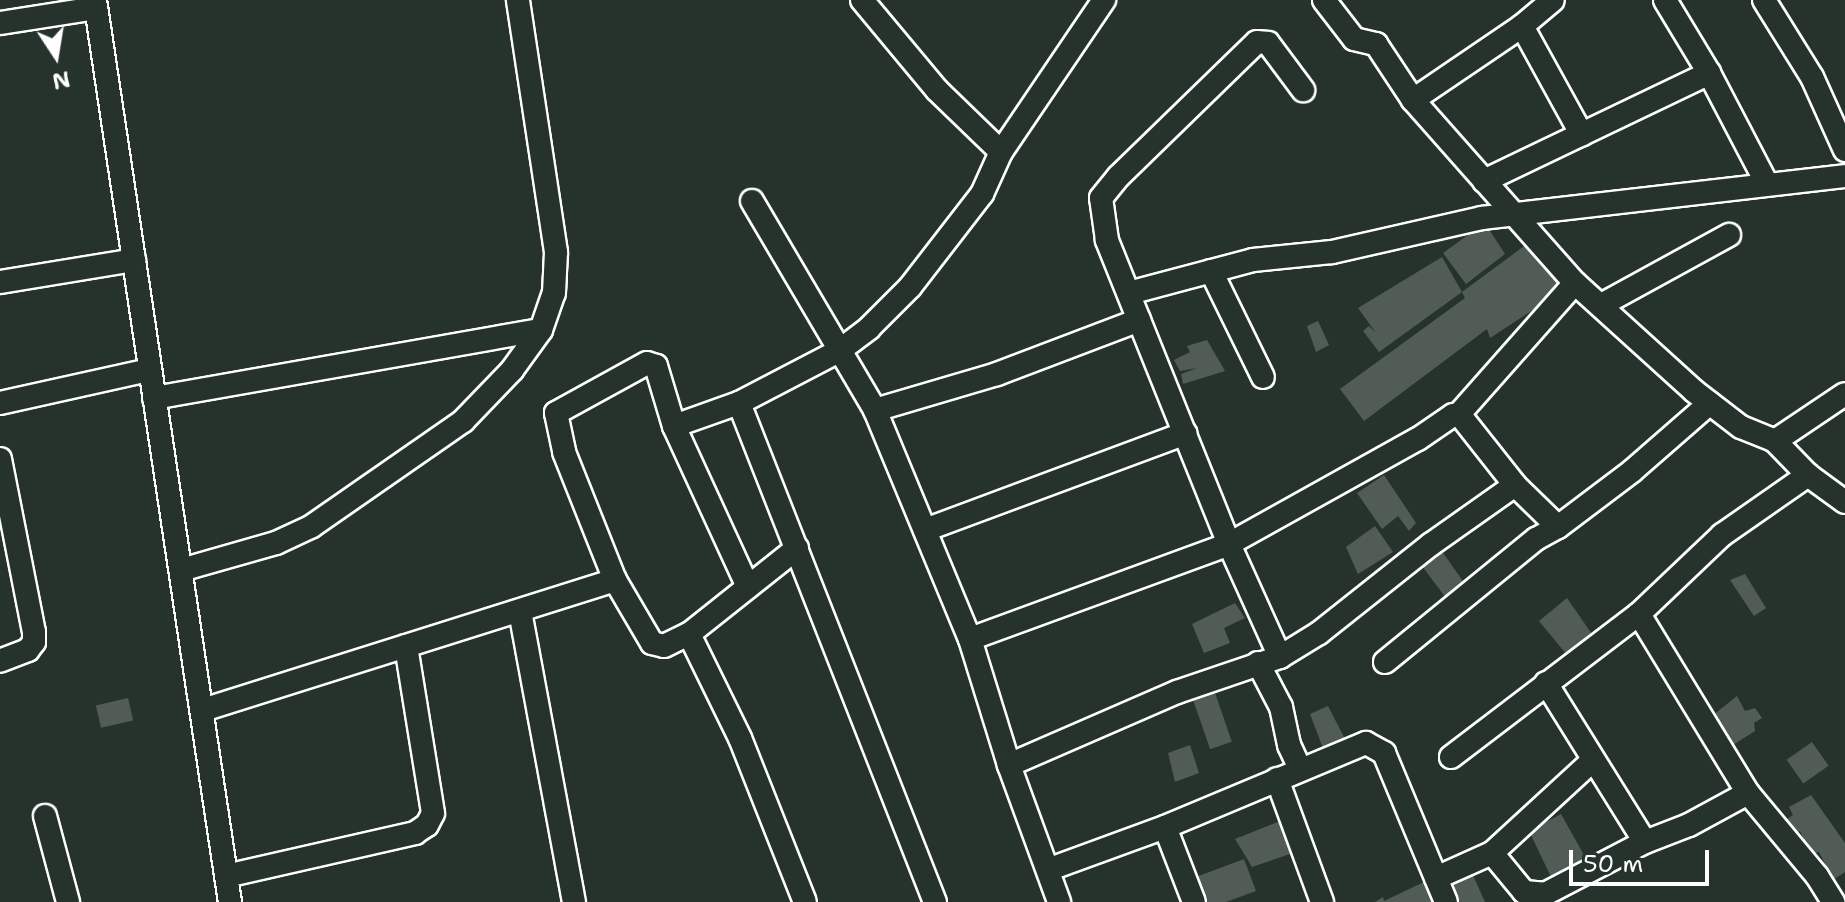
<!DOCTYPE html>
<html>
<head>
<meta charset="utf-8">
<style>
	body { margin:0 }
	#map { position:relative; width:1845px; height:902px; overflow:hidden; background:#26332d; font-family:"Shantell Sans",sans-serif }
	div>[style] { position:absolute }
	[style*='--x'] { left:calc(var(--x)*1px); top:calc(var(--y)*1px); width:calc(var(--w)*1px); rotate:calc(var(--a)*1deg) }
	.building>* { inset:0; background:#515c57; transform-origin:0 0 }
	.roads { filter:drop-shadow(2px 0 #fff) drop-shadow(-2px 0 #fff) drop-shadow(0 2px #fff) drop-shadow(0 -2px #fff) }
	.minor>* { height:22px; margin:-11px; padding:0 11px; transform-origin:11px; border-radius:11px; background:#26332d }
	span { translate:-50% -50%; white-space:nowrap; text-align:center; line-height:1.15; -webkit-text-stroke:7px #26332d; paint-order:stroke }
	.north { position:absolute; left:16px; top:16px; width:80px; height:80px; -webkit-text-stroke:6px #26332d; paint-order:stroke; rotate:168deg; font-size:22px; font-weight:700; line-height:32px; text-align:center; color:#fff }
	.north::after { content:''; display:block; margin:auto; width:28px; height:36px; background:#fff; clip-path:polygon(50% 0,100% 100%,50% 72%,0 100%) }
	.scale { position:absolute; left:1569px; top:850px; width:140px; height:36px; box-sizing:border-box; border:4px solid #fff; border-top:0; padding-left:10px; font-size:24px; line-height:28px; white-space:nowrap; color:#fff; -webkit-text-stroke:6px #26332d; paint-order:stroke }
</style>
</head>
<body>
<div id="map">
	<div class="building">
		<i style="clip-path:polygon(1485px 223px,1505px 254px,1466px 284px,1443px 253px,1468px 235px,1439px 242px,1436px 230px,1466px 225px,1468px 235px)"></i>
		<i style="clip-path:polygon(1531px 241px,1562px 291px,1490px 338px,1487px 329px,1364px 421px,1340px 389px,1465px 298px,1462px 292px,1379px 352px,1363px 331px,1369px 326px,1376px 333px,1358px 308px,1442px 257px,1462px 292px)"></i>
		<i style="clip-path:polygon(1318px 321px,1329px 345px,1316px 352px,1307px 326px)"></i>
		<i style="clip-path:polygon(1207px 340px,1225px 371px,1183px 384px,1181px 374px,1197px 368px,1180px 371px,1174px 360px,1190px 352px,1187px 346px)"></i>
		<i style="clip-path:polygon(1384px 475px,1416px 523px,1409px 531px,1398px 516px,1382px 529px,1357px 493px)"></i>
		<i style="clip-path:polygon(1375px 526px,1393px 552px,1358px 574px,1346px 547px)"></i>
		<i style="clip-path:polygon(1439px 547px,1467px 587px,1449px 602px,1422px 566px)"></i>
		<i style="clip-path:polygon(1745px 574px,1766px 608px,1754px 616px,1730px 580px)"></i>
		<i style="clip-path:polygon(1567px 598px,1596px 640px,1567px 655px,1539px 621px)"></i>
		<i style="clip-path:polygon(1235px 603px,1245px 618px,1224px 628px,1230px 643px,1204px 653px,1192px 624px)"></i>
		<i style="left:1213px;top:687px;width:58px;height:23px;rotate:71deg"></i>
		<i style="clip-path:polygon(1737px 696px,1745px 711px,1755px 708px,1762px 718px,1754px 723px,1755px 731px,1733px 745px,1712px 716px)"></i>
		<i style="left:128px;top:698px;width:23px;height:33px;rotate:77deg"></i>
		<i style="clip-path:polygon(1328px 706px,1346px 741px,1324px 751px,1310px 714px)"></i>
		<i style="left:1812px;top:742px;width:29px;height:31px;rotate:55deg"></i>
		<i style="clip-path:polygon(1190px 745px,1199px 773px,1175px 782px,1168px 753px)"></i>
		<i style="clip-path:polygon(1811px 795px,1845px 843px,1845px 872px,1833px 880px,1819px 852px,1811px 854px,1800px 831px,1796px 834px,1779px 825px,1793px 815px,1789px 807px)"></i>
		<i style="clip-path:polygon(1561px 814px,1589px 864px,1552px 879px,1529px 831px)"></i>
		<i style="clip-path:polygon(1280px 821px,1293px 853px,1252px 867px,1235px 839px)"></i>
		<i style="clip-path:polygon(1244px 859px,1256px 891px,1226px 902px,1206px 902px,1196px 877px)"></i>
		<i style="clip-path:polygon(1472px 873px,1485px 902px,1452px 902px,1446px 883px)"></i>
		<i style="clip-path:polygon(1426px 881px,1433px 902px,1375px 902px,1383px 897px,1384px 901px)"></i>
	</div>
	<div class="roads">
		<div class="minor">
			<i style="--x:95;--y:0;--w:912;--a:81.49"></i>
			<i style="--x:862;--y:0;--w:117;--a:50.2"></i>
			<i style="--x:937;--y:90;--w:89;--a:44.1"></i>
			<i style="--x:1324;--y:0;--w:49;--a:52.4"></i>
			<i style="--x:1354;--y:39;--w:23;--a:13"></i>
			<i style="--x:1376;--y:44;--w:67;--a:56.5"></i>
			<i style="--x:1413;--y:100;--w:244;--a:48.5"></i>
			<i style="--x:1575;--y:283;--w:161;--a:42.2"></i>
			<i style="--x:1694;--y:391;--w:59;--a:37.5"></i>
			<i style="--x:1741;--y:427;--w:37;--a:22"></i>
			<i style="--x:1775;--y:441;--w:47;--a:45.9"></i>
			<i style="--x:1808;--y:475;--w:46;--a:36.1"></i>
			<i style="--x:1665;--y:0;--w:85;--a:58.9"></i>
			<i style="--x:1709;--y:73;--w:125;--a:62.4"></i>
			<i style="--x:1764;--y:0;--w:91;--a:58.1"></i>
			<i style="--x:1812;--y:77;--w:80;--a:65.7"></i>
			<i style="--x:0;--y:23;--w:97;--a:-8.9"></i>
			<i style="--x:1522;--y:26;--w:40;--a:-40"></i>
			<i style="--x:1413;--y:100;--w:132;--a:-34.2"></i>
			<i style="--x:1522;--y:26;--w:124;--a:61.2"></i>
			<i style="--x:1484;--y:181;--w:250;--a:-25.6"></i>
			<i style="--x:752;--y:201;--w:243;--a:59.5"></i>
			<i style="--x:875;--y:410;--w:248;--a:67.5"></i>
			<i style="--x:970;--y:639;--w:132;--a:72.8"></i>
			<i style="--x:1009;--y:765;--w:146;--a:69.9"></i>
			<i style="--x:1211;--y:271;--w:118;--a:63.9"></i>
			<i style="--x:0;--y:282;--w:136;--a:-9.3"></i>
			<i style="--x:1129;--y:293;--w:128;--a:-14.9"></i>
			<i style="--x:1253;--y:260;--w:79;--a:-5.8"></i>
			<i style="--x:1332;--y:252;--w:154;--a:-12.8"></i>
			<i style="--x:1482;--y:218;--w:365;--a:-6.6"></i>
			<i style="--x:1601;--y:305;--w:146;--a:-28.7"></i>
			<i style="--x:154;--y:398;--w:393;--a:-10"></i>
			<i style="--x:0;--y:403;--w:153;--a:-12.5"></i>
			<i style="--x:739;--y:403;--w:536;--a:68.56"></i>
			<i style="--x:875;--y:410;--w:127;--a:-16.4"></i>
			<i style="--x:997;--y:374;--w:152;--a:-20.8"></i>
			<i style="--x:1459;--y:414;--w:175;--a:-48.5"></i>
			<i style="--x:674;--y:426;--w:69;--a:-19.5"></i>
			<i style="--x:739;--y:403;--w:113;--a:-27.5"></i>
			<i style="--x:839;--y:351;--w:38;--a:-37"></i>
			<i style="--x:869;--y:328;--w:58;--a:-45"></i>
			<i style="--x:910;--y:287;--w:118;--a:-52.3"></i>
			<i style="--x:982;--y:194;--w:46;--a:-65.7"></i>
			<i style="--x:1001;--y:152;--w:184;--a:-55.9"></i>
			<i style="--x:1775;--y:441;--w:84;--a:-33.9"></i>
			<i style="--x:0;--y:459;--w:176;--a:78.9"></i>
			<i style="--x:34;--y:632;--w:10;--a:90"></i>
			<i style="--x:34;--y:642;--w:10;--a:127"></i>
			<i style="--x:28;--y:650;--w:30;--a:159"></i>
			<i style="--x:925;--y:530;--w:278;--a:-20.4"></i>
			<i style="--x:181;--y:570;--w:99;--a:-15.9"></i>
			<i style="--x:276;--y:543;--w:40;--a:-25"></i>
			<i style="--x:312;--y:526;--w:184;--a:-34.8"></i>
			<i style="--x:463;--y:421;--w:71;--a:-46.1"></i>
			<i style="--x:512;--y:370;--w:49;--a:-54.1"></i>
			<i style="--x:541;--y:330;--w:39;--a:-71"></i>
			<i style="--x:554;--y:293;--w:41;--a:-87.2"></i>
			<i style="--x:556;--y:252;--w:255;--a:-98.6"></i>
			<i style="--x:748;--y:587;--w:177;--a:-114.7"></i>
			<i style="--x:674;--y:426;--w:63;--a:-106.7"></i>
			<i style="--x:656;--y:366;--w:9;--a:-162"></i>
			<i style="--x:647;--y:363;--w:104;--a:151.2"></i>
			<i style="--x:556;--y:413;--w:40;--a:78"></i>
			<i style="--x:564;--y:452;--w:138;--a:68.3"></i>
			<i style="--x:615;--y:580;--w:73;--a:59.6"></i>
			<i style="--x:652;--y:643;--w:12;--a:14"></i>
			<i style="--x:664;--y:646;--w:28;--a:-26"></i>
			<i style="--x:689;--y:634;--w:138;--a:-38.5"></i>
			<i style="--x:520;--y:611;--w:296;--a:79.5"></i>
			<i style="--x:1639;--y:614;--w:210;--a:58.7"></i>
			<i style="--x:1748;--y:793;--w:108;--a:50.3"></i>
			<i style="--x:1817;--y:876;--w:31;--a:58"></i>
			<i style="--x:689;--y:634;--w:116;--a:63.9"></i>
			<i style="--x:740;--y:738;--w:176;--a:68.4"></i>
			<i style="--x:970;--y:639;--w:276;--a:-20.1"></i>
			<i style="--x:1229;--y:544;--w:216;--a:-29.1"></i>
			<i style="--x:1418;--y:439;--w:42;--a:-34.4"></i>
			<i style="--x:1453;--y:415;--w:6;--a:-9"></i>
			<i style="--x:1459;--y:414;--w:90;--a:51.7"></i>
			<i style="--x:1280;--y:657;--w:124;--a:-114.3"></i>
			<i style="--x:1229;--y:544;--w:328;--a:-111.9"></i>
			<i style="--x:1107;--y:240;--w:42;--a:-98.1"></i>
			<i style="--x:1101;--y:198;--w:28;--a:-51"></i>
			<i style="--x:1119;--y:176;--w:192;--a:-44.2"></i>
			<i style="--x:1257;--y:42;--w:11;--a:5"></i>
			<i style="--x:1268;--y:43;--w:59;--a:53.3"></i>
			<i style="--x:1385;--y:662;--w:195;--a:-39.2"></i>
			<i style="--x:1536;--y:539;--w:25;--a:-29"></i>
			<i style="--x:1558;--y:527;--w:93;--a:-37.1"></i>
			<i style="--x:1632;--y:471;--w:103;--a:-41.1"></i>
			<i style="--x:1258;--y:663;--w:50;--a:62.4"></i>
			<i style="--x:1281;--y:707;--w:39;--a:78"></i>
			<i style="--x:1289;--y:745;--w:26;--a:65"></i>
			<i style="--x:1546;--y:683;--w:187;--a:58.1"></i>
			<i style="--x:1645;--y:842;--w:47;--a:-21.1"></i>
			<i style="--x:1689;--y:825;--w:67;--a:-28.5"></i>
			<i style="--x:203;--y:710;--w:432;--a:-17.5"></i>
			<i style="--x:1451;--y:757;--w:236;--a:-37.3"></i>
			<i style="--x:1639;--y:614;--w:115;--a:-43.6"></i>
			<i style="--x:1722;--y:535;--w:105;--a:-34.9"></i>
			<i style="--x:1009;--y:765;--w:183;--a:-23.5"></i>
			<i style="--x:1177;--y:692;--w:109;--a:-18.8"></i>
			<i style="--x:1280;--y:657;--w:46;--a:-31.6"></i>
			<i style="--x:1319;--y:633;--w:142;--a:-38.4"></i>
			<i style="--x:1430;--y:545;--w:104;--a:-35.2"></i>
			<i style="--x:1515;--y:485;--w:60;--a:44.3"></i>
			<i style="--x:1277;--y:779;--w:131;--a:69.9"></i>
			<i style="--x:45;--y:816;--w:89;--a:75"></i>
			<i style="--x:1165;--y:827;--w:80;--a:68.9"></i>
			<i style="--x:1492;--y:853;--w:137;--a:-42.6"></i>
			<i style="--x:1050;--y:869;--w:122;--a:-20.1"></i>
			<i style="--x:1165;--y:827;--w:218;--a:-22.7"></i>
			<i style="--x:1366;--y:743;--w:21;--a:29"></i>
			<i style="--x:1384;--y:753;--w:161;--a:67.4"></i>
			<i style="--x:226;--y:876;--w:194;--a:-12.8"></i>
			<i style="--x:415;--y:833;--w:14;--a:-34"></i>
			<i style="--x:427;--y:825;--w:13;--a:-63"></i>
			<i style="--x:433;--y:813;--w:169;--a:-99.2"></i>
			<i style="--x:1436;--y:878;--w:61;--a:-24.1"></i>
			<i style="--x:1492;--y:853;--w:50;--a:50.6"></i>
			<i style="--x:1524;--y:892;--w:21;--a:5"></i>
			<i style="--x:1545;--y:894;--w:113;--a:-27.5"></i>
		</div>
	</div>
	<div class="north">N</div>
	<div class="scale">50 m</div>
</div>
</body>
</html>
